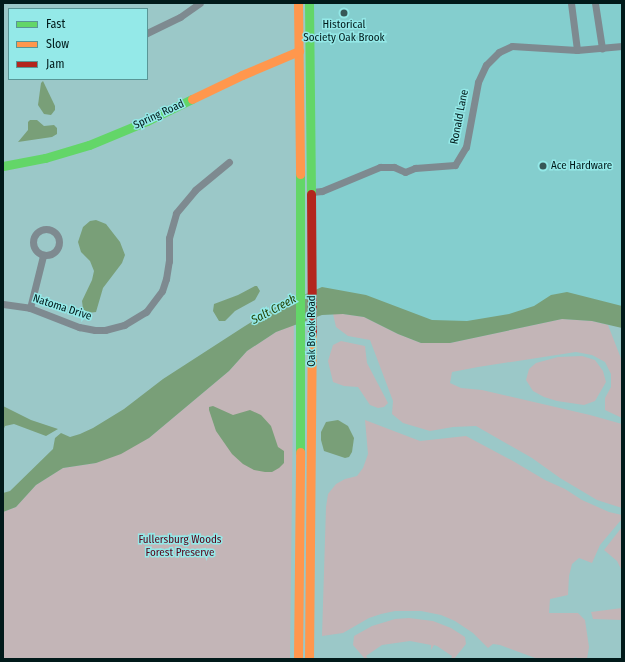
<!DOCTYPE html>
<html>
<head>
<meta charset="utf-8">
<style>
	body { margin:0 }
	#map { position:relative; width:625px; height:662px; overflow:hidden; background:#9bc8c8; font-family:"Fira Sans Condensed",sans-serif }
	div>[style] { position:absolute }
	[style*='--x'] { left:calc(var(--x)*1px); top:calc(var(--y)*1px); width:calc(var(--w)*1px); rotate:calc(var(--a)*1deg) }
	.built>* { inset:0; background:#84cece }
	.green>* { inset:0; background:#c3b5b7 }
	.water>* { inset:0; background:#799f78 }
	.street>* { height:7px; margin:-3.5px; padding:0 3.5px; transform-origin:3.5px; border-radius:3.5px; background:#7e8a90 }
	.street>.ring { margin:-3.5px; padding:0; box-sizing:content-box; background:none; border:7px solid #7e8a90; border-radius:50% }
	.fast>* { height:9px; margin:-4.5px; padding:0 4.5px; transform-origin:4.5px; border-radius:4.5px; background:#63d668 }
	.slow>* { height:9px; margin:-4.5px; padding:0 4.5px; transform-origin:4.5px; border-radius:4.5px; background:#ff974d }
	.jam>* { height:9px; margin:-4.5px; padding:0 4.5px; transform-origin:4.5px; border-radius:4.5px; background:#b3261e }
	.dots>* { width:11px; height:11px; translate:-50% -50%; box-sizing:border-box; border:2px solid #94e9e8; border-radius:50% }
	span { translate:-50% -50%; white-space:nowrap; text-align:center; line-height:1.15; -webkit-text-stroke:3px #94e9e8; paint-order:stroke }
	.poi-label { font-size:11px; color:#011a1a }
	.left { translate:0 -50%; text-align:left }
	.street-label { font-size:11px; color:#011a1a }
	.park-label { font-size:11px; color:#560017 }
	.water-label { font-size:12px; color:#244407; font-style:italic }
	.frame { position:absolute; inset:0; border:4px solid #011a1a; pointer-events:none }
	.legend { position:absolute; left:8px; top:8px; width:140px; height:72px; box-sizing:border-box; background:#94e9e8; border:1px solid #599696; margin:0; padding:5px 7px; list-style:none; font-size:12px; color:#011a1a }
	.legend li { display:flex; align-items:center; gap:8px; height:20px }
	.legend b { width:20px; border:1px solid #599696 }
</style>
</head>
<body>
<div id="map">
	<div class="built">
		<i style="clip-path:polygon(312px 3px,622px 3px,622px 312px,521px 314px,471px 323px,426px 323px,315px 297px)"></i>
	</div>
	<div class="green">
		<i style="clip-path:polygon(333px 314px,343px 314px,364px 317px,398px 334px,421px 343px,450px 343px,562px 319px,592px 321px,608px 325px,622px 361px,622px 418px,605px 410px,605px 398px,611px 387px,611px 374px,605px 362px,592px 355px,576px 352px,478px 367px,452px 372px,450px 383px,461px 388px,482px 390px,590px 415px,622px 424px,622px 508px,597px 500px,560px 478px,532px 458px,476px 426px,453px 427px,430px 431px,403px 423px,392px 414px,393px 401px,370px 340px,348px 336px,336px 327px)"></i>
		<i style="clip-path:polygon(294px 325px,290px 659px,3px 659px,3px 512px,16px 507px,36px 485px,63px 468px,96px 463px,149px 438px,229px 371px,247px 351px,276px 332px)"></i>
		<i style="clip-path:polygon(341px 341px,365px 346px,367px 363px,388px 403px,384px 407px,378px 408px,370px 405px,358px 387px,344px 386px,333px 382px,328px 361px,333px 345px)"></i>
		<i style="clip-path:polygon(582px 356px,595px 360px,603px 371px,606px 382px,595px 401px,584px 405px,557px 401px,544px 397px,533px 391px,526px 380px,529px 369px,536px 363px,558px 357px)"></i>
		<i style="clip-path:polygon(365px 420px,420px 441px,466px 436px,513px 461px,545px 480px,565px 489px,582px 500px,609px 512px,622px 515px,621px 520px,600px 545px,592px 563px,579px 558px,572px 564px,569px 576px,568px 595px,550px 599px,549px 613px,578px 613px,585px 620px,589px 647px,587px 659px,577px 659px,576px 657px,572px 659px,538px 659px,500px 645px,493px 644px,488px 648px,473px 633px,455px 621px,441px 615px,421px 611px,395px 611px,381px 614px,369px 618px,343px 633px,322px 636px,326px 507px,328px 494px,336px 484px,345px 479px,357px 476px,363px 468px,368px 454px)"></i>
		<i style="clip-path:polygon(622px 527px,622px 571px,617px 561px,604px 550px)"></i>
		<i style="clip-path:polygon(622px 608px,622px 620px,593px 619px,591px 612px)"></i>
		<i style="clip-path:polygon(409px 618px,433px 621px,451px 628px,465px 637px,466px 644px,454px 659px,451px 659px,452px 656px,437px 646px,434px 645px,431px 650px,431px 645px,410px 641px,382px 645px,366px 656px,368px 659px,365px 659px,353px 645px,354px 636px,372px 626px,395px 619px)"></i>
	</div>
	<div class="water">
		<i style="clip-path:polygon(43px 81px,55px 106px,55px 110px,51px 115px,44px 114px,38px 105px,41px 83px)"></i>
		<i style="clip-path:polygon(30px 120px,37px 120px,44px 126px,54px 125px,57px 128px,57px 134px,52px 137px,18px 142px,28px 130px,28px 122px)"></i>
		<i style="clip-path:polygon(96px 220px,106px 224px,120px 242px,125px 255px,122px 263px,103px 288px,96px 312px,88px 313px,83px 309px,82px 301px,92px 280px,94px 271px,90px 261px,81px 252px,78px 242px,83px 227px,90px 221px)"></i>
		<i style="clip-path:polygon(255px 286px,257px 286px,260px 291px,255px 300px,235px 311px,225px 321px,219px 321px,213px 311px,214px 304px,238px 295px)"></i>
		<i style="clip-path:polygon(322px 287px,366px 295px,432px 320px,467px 321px,509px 314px,534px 306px,551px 295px,567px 292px,622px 306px,622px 328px,592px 321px,562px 319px,450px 343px,421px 343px,398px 334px,364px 317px,343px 314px,322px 315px,276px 332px,247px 351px,229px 371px,149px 438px,121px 454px,96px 463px,63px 468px,36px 485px,16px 507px,3px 512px,3px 493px,10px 491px,53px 449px,55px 438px,61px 433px,70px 437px,80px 434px,93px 428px,124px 409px,163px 379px,245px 326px,276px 307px)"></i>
		<i style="clip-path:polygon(3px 406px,31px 420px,58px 429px,46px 436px,14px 424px,5px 426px,3px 431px)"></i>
		<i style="clip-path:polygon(213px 406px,233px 415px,250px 410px,261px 415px,271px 426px,278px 447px,284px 451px,284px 463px,279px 468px,272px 472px,265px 472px,254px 470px,243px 464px,232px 454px,216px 431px,209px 410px,209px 407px)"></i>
		<i style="clip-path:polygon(338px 420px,348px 426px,354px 438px,352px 452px,349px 457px,345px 458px,324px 451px,321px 440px,321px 432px,326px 422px)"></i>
	</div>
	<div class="street">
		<i style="--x:571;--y:3;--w:47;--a:82.7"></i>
		<i style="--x:595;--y:3;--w:46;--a:81.2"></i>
		<i style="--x:147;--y:33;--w:37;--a:-26"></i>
		<i style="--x:180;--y:17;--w:24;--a:-35"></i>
		<i style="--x:312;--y:192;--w:10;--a:-6"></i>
		<i style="--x:322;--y:191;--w:63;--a:-22.5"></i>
		<i style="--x:380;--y:167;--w:14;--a:0"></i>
		<i style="--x:394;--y:167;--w:12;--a:24"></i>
		<i style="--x:405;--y:172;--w:11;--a:-22"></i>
		<i style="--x:415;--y:168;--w:40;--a:-4.3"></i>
		<i style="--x:455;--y:165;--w:21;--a:-59"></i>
		<i style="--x:466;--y:147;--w:66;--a:-79.5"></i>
		<i style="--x:478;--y:82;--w:19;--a:-65"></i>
		<i style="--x:486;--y:65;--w:18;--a:-45"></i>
		<i style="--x:499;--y:52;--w:14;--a:-25"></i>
		<i style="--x:512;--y:46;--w:65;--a:3.5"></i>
		<i style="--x:577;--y:50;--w:45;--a:-5.1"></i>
		<i class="ring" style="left:33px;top:229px;width:19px;height:19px"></i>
		<i style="--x:3;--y:304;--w:27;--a:8"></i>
		<i style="--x:30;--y:308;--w:53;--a:21.2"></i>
		<i style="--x:79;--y:327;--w:16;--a:11"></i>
		<i style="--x:95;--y:330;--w:10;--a:0"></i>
		<i style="--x:105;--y:330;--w:20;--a:-15"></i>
		<i style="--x:124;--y:325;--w:26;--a:-31"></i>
		<i style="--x:146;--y:312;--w:26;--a:-53"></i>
		<i style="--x:162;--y:291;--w:13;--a:-72"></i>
		<i style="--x:166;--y:279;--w:18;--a:-81"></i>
		<i style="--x:169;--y:261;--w:23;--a:-90"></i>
		<i style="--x:169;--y:238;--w:26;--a:-74"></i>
		<i style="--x:176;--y:213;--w:30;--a:-50"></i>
		<i style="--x:195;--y:190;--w:44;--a:-39.5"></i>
		<i style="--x:30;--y:308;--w:54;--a:-76"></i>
	</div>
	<div class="fast">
		<i style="--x:309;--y:3;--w:191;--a:89.4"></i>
		<i style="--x:3;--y:166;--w:43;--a:-10.8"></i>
		<i style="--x:45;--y:158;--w:46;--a:-16.5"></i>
		<i style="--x:89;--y:145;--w:63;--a:-22.5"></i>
		<i style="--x:147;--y:121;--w:50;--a:-26.1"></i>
		<i style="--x:300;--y:452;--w:278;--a:-90"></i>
	</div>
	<div class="slow">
		<i style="--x:298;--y:3;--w:171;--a:89.3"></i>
		<i style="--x:192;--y:99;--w:55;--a:-25.6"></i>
		<i style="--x:242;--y:75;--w:62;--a:-22.8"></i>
		<i style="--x:298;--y:659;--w:207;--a:-89.4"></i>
		<i style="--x:309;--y:659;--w:326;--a:-89.5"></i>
	</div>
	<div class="jam">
		<i style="--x:311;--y:194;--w:139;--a:89.6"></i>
	</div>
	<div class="dots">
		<i style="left:344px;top:13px;background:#375757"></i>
		<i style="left:543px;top:166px;background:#375757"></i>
	</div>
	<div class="poi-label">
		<span style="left:344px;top:32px">Historical<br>Society Oak Brook</span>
		<span class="left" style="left:551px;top:166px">Ace Hardware</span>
	</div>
	<div class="street-label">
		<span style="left:159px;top:115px;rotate:-25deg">Spring Road</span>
		<span style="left:460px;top:117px;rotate:-79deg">Ronald Lane</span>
		<span style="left:62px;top:308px;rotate:18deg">Natoma Drive</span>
		<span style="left:312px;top:331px;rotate:-90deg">Oak Brook Road</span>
	</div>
	<div class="park-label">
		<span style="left:180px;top:547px">Fullersburg Woods<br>Forest Preserve</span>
	</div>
	<div class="water-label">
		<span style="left:274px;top:310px;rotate:-28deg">Salt Creek</span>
	</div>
	<div class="frame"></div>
	<ul class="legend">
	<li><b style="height:5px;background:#63d668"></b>Fast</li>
	<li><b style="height:5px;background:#ff974d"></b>Slow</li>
	<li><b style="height:5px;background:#b3261e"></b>Jam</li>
	</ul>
</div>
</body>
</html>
